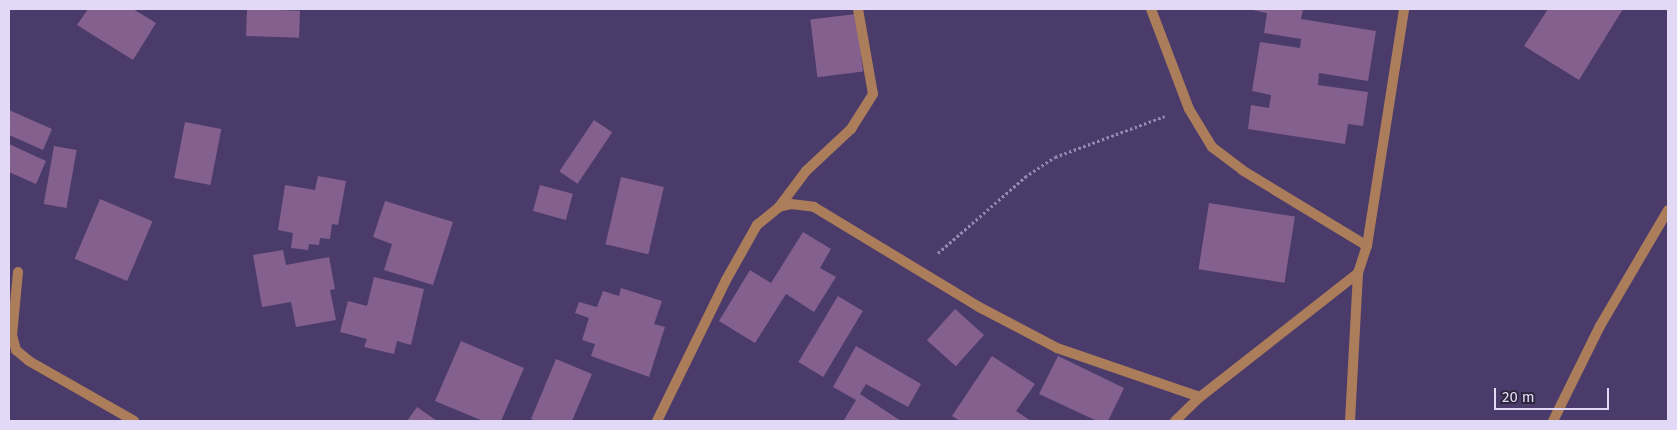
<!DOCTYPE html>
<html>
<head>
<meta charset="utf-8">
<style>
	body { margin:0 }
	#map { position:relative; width:1677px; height:430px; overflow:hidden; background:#4b3b6a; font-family:"Fira Sans",sans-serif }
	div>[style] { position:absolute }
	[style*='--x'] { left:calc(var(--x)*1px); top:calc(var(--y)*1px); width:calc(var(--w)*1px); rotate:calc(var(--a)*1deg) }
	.building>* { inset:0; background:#83608d; transform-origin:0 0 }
	.path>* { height:3px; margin-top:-1.5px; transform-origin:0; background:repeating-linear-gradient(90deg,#9689af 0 2.5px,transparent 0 5px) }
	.service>* { height:10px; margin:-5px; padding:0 5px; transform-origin:5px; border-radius:5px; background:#ab7d5a }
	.minor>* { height:10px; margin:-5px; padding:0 5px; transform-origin:5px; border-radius:5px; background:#ab7d5a }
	span { translate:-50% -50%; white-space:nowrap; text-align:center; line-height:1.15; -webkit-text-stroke:4px #2e273d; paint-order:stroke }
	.frame { position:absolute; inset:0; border:10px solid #e2d9f6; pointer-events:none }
	.scale { position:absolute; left:1494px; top:388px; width:115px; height:22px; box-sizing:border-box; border:2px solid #e2d9f6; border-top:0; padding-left:6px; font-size:15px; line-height:18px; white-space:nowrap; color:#e2d9f6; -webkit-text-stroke:4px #2e273d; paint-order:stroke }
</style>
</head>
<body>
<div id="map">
	<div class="building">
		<i style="clip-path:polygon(88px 9px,133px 9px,156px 23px,133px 60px,77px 25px)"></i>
		<i style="left:247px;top:9px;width:53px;height:27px;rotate:2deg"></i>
		<i style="clip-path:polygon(1248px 9px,1303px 9px,1301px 19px,1376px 31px,1368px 81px,1319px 73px,1318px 85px,1368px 92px,1363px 126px,1348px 124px,1345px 144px,1248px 129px,1251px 105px,1269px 108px,1271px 95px,1252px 91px,1260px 42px,1300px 48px,1301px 39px,1264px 33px,1267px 13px)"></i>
		<i style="clip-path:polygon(1548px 9px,1623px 9px,1579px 80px,1524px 46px)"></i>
		<i style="left:856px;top:14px;width:58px;height:46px;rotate:83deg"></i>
		<i style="clip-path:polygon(9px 110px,52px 129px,43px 150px,9px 135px)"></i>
		<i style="left:594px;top:120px;width:22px;height:62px;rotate:34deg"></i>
		<i style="left:185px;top:122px;width:37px;height:57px;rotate:11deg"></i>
		<i style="clip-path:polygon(9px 144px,46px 161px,36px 184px,9px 172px)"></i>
		<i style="left:54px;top:146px;width:23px;height:59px;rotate:10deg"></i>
		<i style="clip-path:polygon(318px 176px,346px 181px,338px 225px,332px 224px,330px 239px,320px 238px,319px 245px,309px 244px,308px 250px,291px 248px,293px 233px,278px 230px,285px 185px,315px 190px)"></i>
		<i style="left:621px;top:177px;width:44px;height:69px;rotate:13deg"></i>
		<i style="left:540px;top:185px;width:34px;height:27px;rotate:15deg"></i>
		<i style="left:100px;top:199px;width:57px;height:65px;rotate:23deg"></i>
		<i style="clip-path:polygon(385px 201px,453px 222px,433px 285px,384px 270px,392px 244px,373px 237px)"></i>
		<i style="left:1209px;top:203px;width:87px;height:67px;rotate:9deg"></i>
		<i style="clip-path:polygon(803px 232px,831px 249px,820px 268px,836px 277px,814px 312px,786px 294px,755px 343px,719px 321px,750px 270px,771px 283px)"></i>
		<i style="clip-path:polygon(283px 250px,286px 265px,329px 257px,335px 289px,330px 290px,336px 320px,296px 327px,291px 302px,262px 307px,253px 255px)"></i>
		<i style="clip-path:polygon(374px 277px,424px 289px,411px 345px,397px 341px,394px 354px,364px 347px,367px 339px,340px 332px,348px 301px,367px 306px)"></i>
		<i style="clip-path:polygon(621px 288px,662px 301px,654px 324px,665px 327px,649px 377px,591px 356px,595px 344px,582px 340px,589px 318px,575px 313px,579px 302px,597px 307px,603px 291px,619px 296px)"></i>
		<i style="left:838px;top:296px;width:29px;height:77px;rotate:31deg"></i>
		<i style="left:955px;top:309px;width:39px;height:42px;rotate:42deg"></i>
		<i style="clip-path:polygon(461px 341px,524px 368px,501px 421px,483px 421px,435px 401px)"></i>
		<i style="clip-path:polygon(856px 346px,921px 384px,908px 407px,866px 384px,860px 394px,901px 421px,844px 420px,856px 400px,833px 387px)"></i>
		<i style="clip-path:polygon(992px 356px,1035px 384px,1016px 411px,1031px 421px,960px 421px,952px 416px)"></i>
		<i style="clip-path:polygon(1058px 356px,1124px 388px,1108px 421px,1097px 421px,1039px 394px)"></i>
		<i style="clip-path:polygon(556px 359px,592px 374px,572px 421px,537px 421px,531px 419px)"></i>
		<i style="clip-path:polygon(417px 407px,437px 421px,407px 421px)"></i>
	</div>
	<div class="path">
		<i style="--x:938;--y:253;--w:116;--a:-41.1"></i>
		<i style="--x:1025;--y:177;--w:36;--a:-34"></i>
		<i style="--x:1055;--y:157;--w:117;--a:-20.4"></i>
	</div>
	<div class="service">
		<i style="--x:1553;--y:421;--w:106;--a:-63.7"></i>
		<i style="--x:1600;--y:326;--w:134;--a:-59.6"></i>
	</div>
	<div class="minor">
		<i style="--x:1151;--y:9;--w:107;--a:69.2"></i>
		<i style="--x:1189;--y:109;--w:44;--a:58.8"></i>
		<i style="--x:1212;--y:147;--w:38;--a:37"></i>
		<i style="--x:1242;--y:170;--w:146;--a:31.3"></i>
		<i style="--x:779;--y:207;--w:45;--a:-53.1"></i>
		<i style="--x:806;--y:171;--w:62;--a:-43"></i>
		<i style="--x:851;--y:129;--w:41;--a:-57.8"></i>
		<i style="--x:873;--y:94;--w:86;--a:-100"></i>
		<i style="--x:18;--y:272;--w:63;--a:95.4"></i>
		<i style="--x:12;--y:335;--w:16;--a:75"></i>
		<i style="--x:16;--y:350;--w:17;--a:40"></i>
		<i style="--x:29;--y:361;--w:121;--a:29.7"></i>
		<i style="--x:657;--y:421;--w:157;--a:-63.9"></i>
		<i style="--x:726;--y:280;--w:63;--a:-60.6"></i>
		<i style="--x:757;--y:225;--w:28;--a:-39"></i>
		<i style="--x:779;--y:207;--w:12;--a:-14"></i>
		<i style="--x:791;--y:204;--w:23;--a:7"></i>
		<i style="--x:814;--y:207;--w:193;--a:31.2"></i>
		<i style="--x:979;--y:307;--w:88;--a:27.7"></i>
		<i style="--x:1057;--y:348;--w:151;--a:18.9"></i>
		<i style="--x:1175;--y:421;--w:35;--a:-44"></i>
		<i style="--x:1200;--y:397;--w:201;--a:-38.1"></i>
		<i style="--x:1358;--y:273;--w:28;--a:-72"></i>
		<i style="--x:1367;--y:246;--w:240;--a:-81.1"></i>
		<i style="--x:1350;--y:421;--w:148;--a:-86.9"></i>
	</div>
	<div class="frame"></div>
	<div class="scale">20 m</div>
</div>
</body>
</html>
